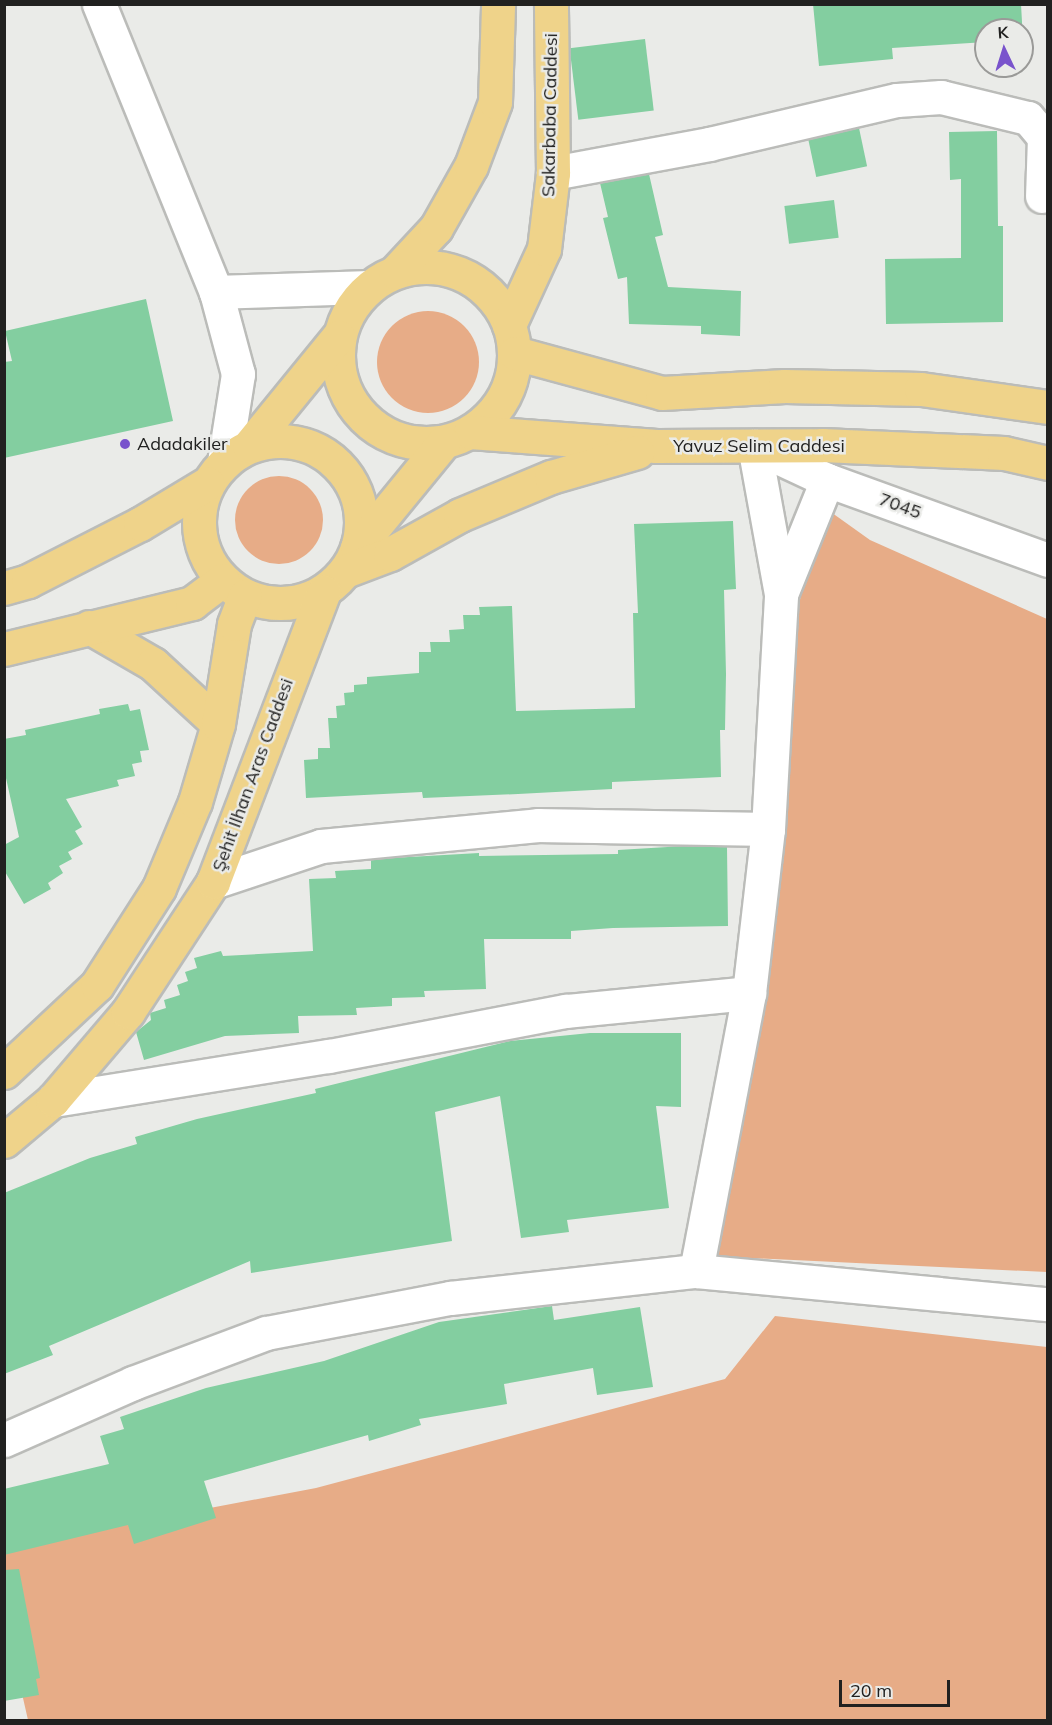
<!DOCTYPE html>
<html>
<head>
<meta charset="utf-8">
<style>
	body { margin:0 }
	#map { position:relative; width:1052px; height:1725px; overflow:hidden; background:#eaebe8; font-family:Mulish,sans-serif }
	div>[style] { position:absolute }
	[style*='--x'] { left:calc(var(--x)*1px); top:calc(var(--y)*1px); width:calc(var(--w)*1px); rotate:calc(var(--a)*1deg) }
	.green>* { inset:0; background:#e7ac87 }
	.round { border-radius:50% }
	.building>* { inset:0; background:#83cea0; transform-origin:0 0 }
	.roads { filter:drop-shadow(2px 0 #bbbcb9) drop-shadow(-2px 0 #bbbcb9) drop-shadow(0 2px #bbbcb9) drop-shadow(0 -2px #bbbcb9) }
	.minor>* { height:33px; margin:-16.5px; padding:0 16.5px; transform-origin:16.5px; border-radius:16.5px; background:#fff }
	.major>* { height:33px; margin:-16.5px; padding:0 16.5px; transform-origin:16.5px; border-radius:16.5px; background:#efd38a }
	.major>.ring { margin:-16.5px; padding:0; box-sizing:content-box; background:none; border:33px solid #efd38a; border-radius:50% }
	.dots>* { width:16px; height:16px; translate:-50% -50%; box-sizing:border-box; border:3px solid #eaebe8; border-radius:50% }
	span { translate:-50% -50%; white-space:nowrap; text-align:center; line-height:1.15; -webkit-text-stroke:5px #eaebe8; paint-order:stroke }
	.street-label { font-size:18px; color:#212120 }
	.poi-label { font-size:18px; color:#212120 }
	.left { translate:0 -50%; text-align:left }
	.frame { position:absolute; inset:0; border:6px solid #212120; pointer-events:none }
	.north { position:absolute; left:974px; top:18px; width:60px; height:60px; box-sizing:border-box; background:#eaebe8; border:2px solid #9a9a98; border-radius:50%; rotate:356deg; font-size:16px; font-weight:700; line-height:24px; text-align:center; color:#212120 }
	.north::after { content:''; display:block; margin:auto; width:21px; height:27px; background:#7953cc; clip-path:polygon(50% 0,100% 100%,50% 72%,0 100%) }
	.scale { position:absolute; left:839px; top:1680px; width:111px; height:27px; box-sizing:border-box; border:3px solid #212120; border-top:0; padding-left:8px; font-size:18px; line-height:21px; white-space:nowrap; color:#212120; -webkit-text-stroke:4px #eaebe8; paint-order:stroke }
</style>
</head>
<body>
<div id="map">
	<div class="green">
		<i class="round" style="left:377px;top:311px;width:102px;height:102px"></i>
		<i class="round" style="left:235px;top:476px;width:88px;height:88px"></i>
		<i style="clip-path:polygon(814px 500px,870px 540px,1047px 619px,1047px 1272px,708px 1256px)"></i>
		<i style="clip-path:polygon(775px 1316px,1047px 1347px,1047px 1720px,28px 1720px,5px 1619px,4px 1547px,316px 1488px,725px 1379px)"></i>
	</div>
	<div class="building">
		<i style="clip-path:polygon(813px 4px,1021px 4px,1023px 40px,1022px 30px,986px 30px,986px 42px,892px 48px,893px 59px,819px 66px)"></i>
		<i style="left:645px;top:39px;width:72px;height:76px;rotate:83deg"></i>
		<i style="left:859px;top:128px;width:39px;height:52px;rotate:78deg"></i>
		<i style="clip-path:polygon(997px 131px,998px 226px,1003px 226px,1003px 322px,886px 324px,885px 259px,961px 258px,961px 179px,950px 180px,949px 132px)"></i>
		<i style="clip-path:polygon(649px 174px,663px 235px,655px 237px,668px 287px,741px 291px,740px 336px,701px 334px,701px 326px,629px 324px,627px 277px,618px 279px,603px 218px,608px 217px,600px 183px)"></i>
		<i style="left:834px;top:200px;width:38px;height:50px;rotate:83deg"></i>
		<i style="clip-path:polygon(146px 299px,173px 421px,4px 458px,4px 362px,12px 361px,5px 331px)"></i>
		<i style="clip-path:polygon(733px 521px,736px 589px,724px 590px,726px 674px,725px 730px,720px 730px,721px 777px,612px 782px,612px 789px,518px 794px,423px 798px,422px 792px,306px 798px,304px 760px,318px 759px,318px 748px,330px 748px,328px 718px,337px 718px,336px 706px,345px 705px,344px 693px,354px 692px,354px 685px,367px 684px,367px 677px,419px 673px,419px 652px,431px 652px,430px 642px,450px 642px,449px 630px,464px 629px,463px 615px,480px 615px,479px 607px,512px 606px,516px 711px,635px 708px,633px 613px,638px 613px,634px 524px)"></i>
		<i style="clip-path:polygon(128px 704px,130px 711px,140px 709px,149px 750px,140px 751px,142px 762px,132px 764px,135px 776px,117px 780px,119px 786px,66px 799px,82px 827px,75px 831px,83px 844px,68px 852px,72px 859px,59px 866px,63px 873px,48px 883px,51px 889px,24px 904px,4px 870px,4px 845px,19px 837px,4px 769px,4px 739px,26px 735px,25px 730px,100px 714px,99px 709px)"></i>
		<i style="clip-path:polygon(684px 846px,727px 847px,728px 926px,613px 928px,571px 931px,571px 939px,484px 939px,486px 989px,424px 991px,425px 997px,392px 998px,392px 1006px,356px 1008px,357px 1015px,298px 1016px,299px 1033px,225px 1036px,144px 1060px,136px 1032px,151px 1020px,150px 1013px,166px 1008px,164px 1000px,180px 995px,177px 985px,188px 981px,185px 972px,197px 968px,194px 958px,221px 951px,223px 956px,313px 951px,309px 879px,336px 878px,335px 871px,371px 869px,371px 860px,392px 858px,479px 853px,479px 856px,618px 854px,618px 850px)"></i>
		<i style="clip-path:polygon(590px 1033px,681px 1033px,681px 1107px,656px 1106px,669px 1208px,567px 1220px,569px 1232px,521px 1238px,500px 1096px,435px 1112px,452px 1241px,251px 1273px,250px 1261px,49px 1346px,53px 1355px,4px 1374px,4px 1193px,90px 1158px,137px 1144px,135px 1137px,197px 1119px,316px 1093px,315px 1089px,510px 1041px)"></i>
		<i style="clip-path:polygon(552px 1306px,554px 1320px,640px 1307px,653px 1387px,597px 1395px,593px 1368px,504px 1384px,507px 1404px,419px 1419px,421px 1425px,369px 1441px,368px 1435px,204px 1481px,216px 1518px,134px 1544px,128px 1525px,4px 1555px,4px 1489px,109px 1464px,100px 1436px,124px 1429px,120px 1417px,206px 1388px,324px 1361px,439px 1322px)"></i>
		<i style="clip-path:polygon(19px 1569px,40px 1678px,36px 1679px,39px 1695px,4px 1701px,4px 1570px)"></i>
	</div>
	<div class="roads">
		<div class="minor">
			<i style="--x:99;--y:4;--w:311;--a:67.9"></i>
			<i style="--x:216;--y:292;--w:85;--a:75"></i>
			<i style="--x:238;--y:374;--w:89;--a:99"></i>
			<i style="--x:553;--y:173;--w:159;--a:-10.5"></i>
			<i style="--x:709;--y:144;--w:193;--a:-13.2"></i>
			<i style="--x:897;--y:100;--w:44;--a:-3.9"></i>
			<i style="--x:941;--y:97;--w:89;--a:13.6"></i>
			<i style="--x:1028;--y:118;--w:25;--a:50"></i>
			<i style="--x:1044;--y:137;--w:59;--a:91.9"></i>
			<i style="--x:216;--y:292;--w:153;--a:-1.9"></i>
			<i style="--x:754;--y:446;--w:81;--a:25"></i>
			<i style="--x:827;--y:480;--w:235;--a:19.9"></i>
			<i style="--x:781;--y:594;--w:123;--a:-68"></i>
			<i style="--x:213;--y:882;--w:114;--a:-18.4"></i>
			<i style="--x:321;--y:846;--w:218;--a:-5.5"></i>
			<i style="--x:538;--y:825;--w:230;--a:1"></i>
			<i style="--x:53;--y:1100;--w:279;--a:-9.1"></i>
			<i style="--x:329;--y:1056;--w:241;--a:-10.8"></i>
			<i style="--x:566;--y:1011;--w:184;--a:-5.6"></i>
			<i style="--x:696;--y:1271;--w:283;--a:-79.2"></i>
			<i style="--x:749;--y:993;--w:165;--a:-83.4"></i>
			<i style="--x:768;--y:829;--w:235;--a:-86.8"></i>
			<i style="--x:781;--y:594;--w:150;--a:-100.3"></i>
			<i style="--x:4;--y:1440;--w:141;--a:-23.8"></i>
			<i style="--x:133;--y:1383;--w:142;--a:-20.6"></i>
			<i style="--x:266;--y:1333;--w:187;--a:-10.8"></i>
			<i style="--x:450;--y:1298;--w:247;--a:-6.3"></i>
			<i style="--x:696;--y:1271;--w:354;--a:5.4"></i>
		</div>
		<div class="major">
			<i class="ring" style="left:338px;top:267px;width:143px;height:143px"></i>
			<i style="--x:395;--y:272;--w:60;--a:-47"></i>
			<i style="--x:436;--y:228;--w:71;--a:-60.6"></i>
			<i style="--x:471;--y:166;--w:68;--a:-69.4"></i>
			<i style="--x:495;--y:102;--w:98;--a:-88.2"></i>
			<i style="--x:509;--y:325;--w:84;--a:-65.3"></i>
			<i style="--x:544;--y:249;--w:77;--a:-83.2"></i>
			<i style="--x:553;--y:173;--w:169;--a:-90.7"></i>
			<i style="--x:515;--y:353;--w:152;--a:15.2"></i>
			<i style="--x:662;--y:393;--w:123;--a:-3.3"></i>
			<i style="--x:785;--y:386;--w:136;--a:1.3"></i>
			<i style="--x:921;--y:389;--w:128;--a:8.1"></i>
			<i style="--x:470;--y:432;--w:187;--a:4.3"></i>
			<i style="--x:656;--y:446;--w:166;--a:-0.3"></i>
			<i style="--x:822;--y:445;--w:182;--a:2.5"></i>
			<i style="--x:1004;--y:453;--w:45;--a:12.8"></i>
			<i class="ring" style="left:199px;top:441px;width:129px;height:129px"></i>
			<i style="--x:249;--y:446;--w:141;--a:-50.8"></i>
			<i style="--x:357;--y:548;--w:136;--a:-50.7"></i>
			<i style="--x:345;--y:571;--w:48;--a:-20.7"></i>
			<i style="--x:390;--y:554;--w:80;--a:-29.1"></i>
			<i style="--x:460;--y:515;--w:99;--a:-22.7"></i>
			<i style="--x:551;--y:477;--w:90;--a:-16.2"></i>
			<i style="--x:4;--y:588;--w:25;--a:-16"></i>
			<i style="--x:28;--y:581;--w:126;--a:-27"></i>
			<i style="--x:140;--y:524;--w:79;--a:-31.1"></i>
			<i style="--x:89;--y:627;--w:74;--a:30"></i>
			<i style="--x:153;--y:664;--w:88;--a:42.7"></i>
			<i style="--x:4;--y:649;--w:194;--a:-13.7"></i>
			<i style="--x:192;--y:603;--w:38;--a:-37"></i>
			<i style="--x:4;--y:1072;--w:127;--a:-43.1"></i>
			<i style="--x:97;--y:985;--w:115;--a:-57.4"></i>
			<i style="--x:159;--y:888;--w:93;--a:-67.3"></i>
			<i style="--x:195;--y:802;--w:81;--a:-73.6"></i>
			<i style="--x:218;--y:724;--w:101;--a:-80.9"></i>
			<i style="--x:234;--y:624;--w:30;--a:-69"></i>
			<i style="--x:4;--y:1141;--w:64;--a:-39.9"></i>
			<i style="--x:53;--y:1100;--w:116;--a:-49.6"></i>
			<i style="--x:128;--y:1012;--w:155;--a:-56.8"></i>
			<i style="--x:213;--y:882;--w:311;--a:-69.1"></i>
		</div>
	</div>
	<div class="dots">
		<i style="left:125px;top:444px;background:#7953cc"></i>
	</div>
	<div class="street-label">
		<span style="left:550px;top:115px;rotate:-89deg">Sakarbaba Caddesi</span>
		<span style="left:759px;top:446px">Yavuz Selim Caddesi</span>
		<span style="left:900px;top:506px;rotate:20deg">7045</span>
		<span style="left:253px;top:775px;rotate:-70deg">Şehit İlhan Aras Caddesi</span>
	</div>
	<div class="poi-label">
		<span class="left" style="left:137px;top:444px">Adadakiler</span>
	</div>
	<div class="frame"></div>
	<div class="north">K</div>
	<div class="scale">20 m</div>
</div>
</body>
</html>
